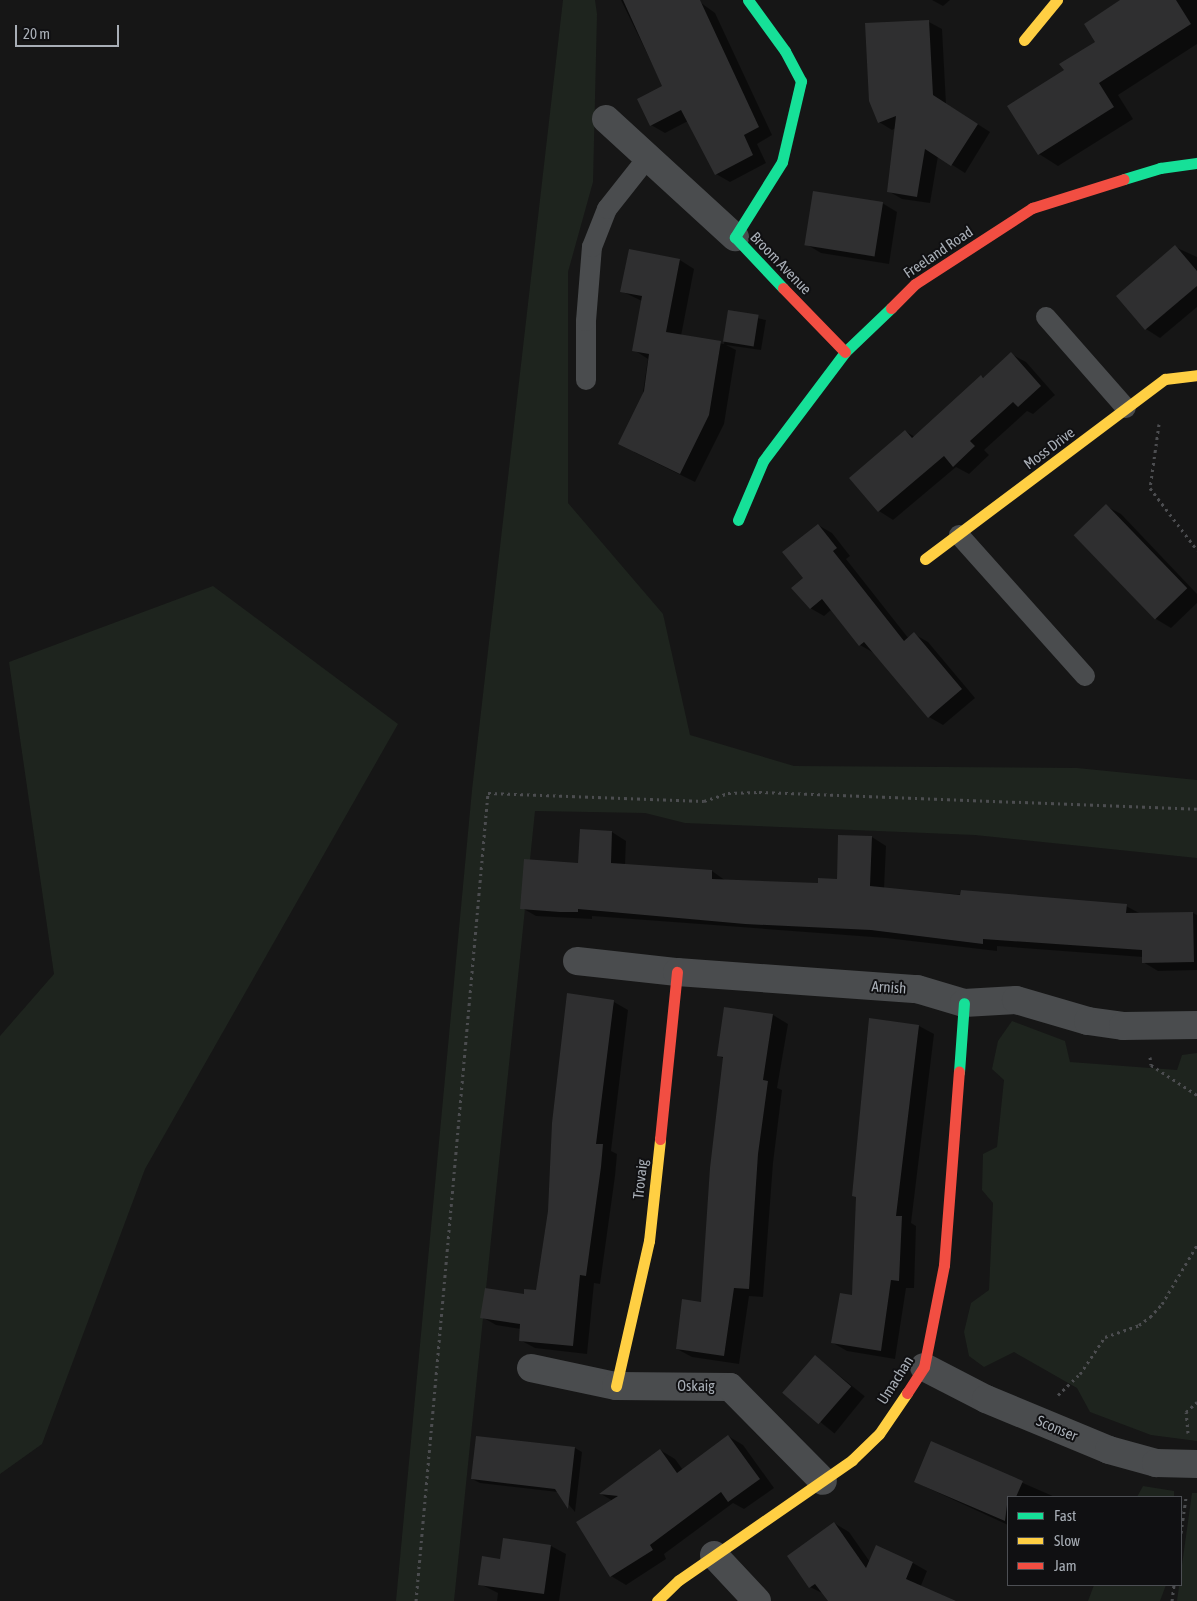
<!DOCTYPE html>
<html>
<head>
<meta charset="utf-8">
<style>
	body { margin:0 }
	#map { position:relative; width:1197px; height:1601px; overflow:hidden; background:#161616; font-family:"Asap Condensed",sans-serif }
	div>[style] { position:absolute }
	[style*='--x'] { left:calc(var(--x)*1px); top:calc(var(--y)*1px); width:calc(var(--w)*1px); rotate:calc(var(--a)*1deg) }
	.green>* { inset:0; background:#1e241e }
	.shadow>* { inset:0; background:#0007; transform-origin:0 0 }
	.building>* { inset:0; background:#2f2f30; transform-origin:0 0 }
	.path>* { height:3px; margin-top:-1.5px; transform-origin:0; background:repeating-linear-gradient(90deg,#4c4d50 0 2.5px,transparent 0 6.5px) }
	.lane>* { height:20px; margin:-10px; padding:0 10px; transform-origin:10px; border-radius:10px; background:#4a4c4e }
	.street>* { height:28px; margin:-14px; padding:0 14px; transform-origin:14px; border-radius:14px; background:#4a4c4e }
	.fast>* { height:11px; margin:-5.5px; padding:0 5.5px; transform-origin:5.5px; border-radius:5.5px; background:#16e098 }
	.slow>* { height:11px; margin:-5.5px; padding:0 5.5px; transform-origin:5.5px; border-radius:5.5px; background:#ffcf43 }
	.jam>* { height:11px; margin:-5.5px; padding:0 5.5px; transform-origin:5.5px; border-radius:5.5px; background:#f24e42 }
	span { translate:-50% -50%; white-space:nowrap; text-align:center; line-height:1.15; -webkit-text-stroke:4px #101012; paint-order:stroke }
	.street-label { font-size:15px; color:#a8aeb6 }
	.legend { position:absolute; left:1007px; top:1496px; width:175px; height:90px; box-sizing:border-box; background:#101012; border:1px solid #4d4f54; margin:0; padding:6px 9px; list-style:none; font-size:15px; color:#a8aeb6 }
	.legend li { display:flex; align-items:center; gap:10px; height:25px }
	.legend b { width:25px; border:1px solid #4d4f54 }
	.scale { position:absolute; left:15px; top:25px; width:104px; height:22px; box-sizing:border-box; border:2px solid #a8aeb6; border-top:0; padding-left:6px; font-size:15px; line-height:18px; white-space:nowrap; color:#a8aeb6; -webkit-text-stroke:4px #101012; paint-order:stroke }
</style>
</head>
<body>
<div id="map">
	<div class="green">
		<i style="clip-path:polygon(563px 0,595px 0,597px 14px,593px 182px,568px 272px,568px 503px,663px 614px,690px 735px,794px 766px,1077px 768px,1197px 780px,1197px 858px,975px 835px,685px 823px,645px 813px,535px 811px,454px 1601px,396px 1601px,472px 790px)"></i>
		<i style="clip-path:polygon(213px 586px,398px 724px,145px 1169px,42px 1444px,0 1474px,0 1036px,54px 974px,9px 662px)"></i>
		<i style="clip-path:polygon(1012px 1021px,1065px 1041px,1070px 1062px,1177px 1070px,1182px 1055px,1197px 1053px,1197px 1441px,1151px 1435px,1090px 1412px,1077px 1388px,1014px 1352px,984px 1367px,969px 1356px,964px 1332px,971px 1303px,989px 1290px,993px 1203px,982px 1190px,983px 1154px,997px 1147px,1004px 1080px,992px 1069px,998px 1041px)"></i>
		<i style="clip-path:polygon(1143px 1486px,1174px 1491px,1174px 1497px,1137px 1497px)"></i>
		<i style="clip-path:polygon(1192px 1493px,1197px 1493px,1197px 1601px,1177px 1601px)"></i>
		<i style="clip-path:polygon(1094px 1585px,1166px 1585px,1160px 1601px,1088px 1601px)"></i>
	</div>
	<div class="shadow">
		<i style="clip-path:polygon(621px 0,697px 0,715px 13px,772px 135px,757px 144px,766px 163px,730px 182px,716px 174px,688px 121px,665px 133px,651px 125px,663px 86px)"></i>
		<i style="clip-path:polygon(932px 0,950px 0,943px 6px)"></i>
		<i style="clip-path:polygon(1123px 0,1197px 0,1197px 44px,1118px 95px,1133px 119px,1058px 166px,1039px 154px,1065px 71px,1097px 42px)"></i>
		<i style="clip-path:polygon(929px 22px,942px 29px,946px 104px,990px 132px,965px 173px,938px 156px,930px 203px,902px 199px,888px 191px,896px 128px,892px 130px,879px 122px)"></i>
		<i style="clip-path:polygon(882px 203px,897px 212px,889px 264px,821px 253px,806px 244px)"></i>
		<i style="clip-path:polygon(1175px 247px,1197px 257px,1197px 307px,1160px 338px,1146px 329px)"></i>
		<i style="clip-path:polygon(680px 260px,694px 269px,681px 336px,724px 344px,729px 312px,766px 320px,761px 350px,726px 345px,736px 350px,724px 424px,695px 482px,634px 452px,648px 359px,634px 350px,642px 301px,621px 291px)"></i>
		<i style="clip-path:polygon(1011px 354px,1026px 362px,1055px 395px,1033px 414px,1027px 411px,984px 450px,989px 455px,969px 474px,956px 467px,893px 520px,879px 511px,905px 431px,915px 437px,981px 376px,985px 378px)"></i>
		<i style="clip-path:polygon(1106px 506px,1121px 514px,1197px 594px,1197px 603px,1171px 628px,1156px 619px,1076px 535px)"></i>
		<i style="clip-path:polygon(818px 525px,832px 533px,850px 556px,846px 559px,909px 639px,914px 634px,928px 642px,975px 698px,943px 725px,929px 717px,874px 653px,860px 645px,832px 609px,824px 616px,810px 608px,805px 578px)"></i>
		<i style="clip-path:polygon(581px 831px,612px 832px,626px 841px,625px 865px,712px 871px,726px 881px,819px 884px,838px 881px,872px 837px,886px 846px,884px 889px,1126px 906px,1141px 914px,1193px 913px,1197px 915px,1197px 970px,1158px 971px,1143px 962px,1143px 957px,997px 946px,997px 951px,886px 938px,592px 916px,592px 919px,536px 916px,522px 908px,579px 865px)"></i>
		<i style="clip-path:polygon(614px 1002px,628px 1010px,611px 1151px,617px 1154px,615px 1176px,600px 1284px,594px 1283px,587px 1354px,535px 1348px,520px 1340px,521px 1329px,496px 1325px,482px 1317px,537px 1291px)"></i>
		<i style="clip-path:polygon(773px 1015px,788px 1024px,777px 1088px,782px 1090px,773px 1163px,763px 1297px,749px 1296px,739px 1364px,692px 1357px,677px 1349px,702px 1303px,724px 1059px,718px 1055px)"></i>
		<i style="clip-path:polygon(919px 1026px,934px 1034px,911px 1223px,916px 1226px,914px 1288px,906px 1288px,895px 1359px,847px 1351px,833px 1343px,853px 1296px)"></i>
		<i style="left:815px;top:1356px;width:64px;height:48px;rotate:39deg"></i>
		<i style="clip-path:polygon(728px 1436px,743px 1445px,774px 1488px,744px 1509px,733px 1503px,664px 1554px,666px 1559px,626px 1585px,611px 1576px,613px 1501px,601px 1494px,660px 1450px,675px 1459px,683px 1470px)"></i>
		<i style="clip-path:polygon(932px 1443px,1055px 1497px,1008px 1497px,1008px 1525px,915px 1482px)"></i>
		<i style="clip-path:polygon(575px 1448px,582px 1452px,575px 1512px,558px 1492px,480px 1483px,472px 1479px)"></i>
		<i style="clip-path:polygon(834px 1523px,849px 1532px,870px 1562px,913px 1563px,927px 1571px,920px 1588px,949px 1601px,838px 1601px,810px 1587px)"></i>
		<i style="clip-path:polygon(504px 1540px,551px 1546px,566px 1554px,559px 1601px,497px 1601px,498px 1593px,480px 1584px,501px 1560px)"></i>
	</div>
	<div class="building">
		<i style="clip-path:polygon(623px 0,700px 0,759px 127px,744px 135px,753px 155px,715px 175px,681px 110px,650px 126px,637px 99px,662px 86px)"></i>
		<i style="clip-path:polygon(1120px 0,1176px 0,1191px 24px,1099px 83px,1114px 107px,1038px 155px,1007px 106px,1064px 70px,1059px 64px,1095px 42px,1084px 24px)"></i>
		<i style="clip-path:polygon(929px 20px,933px 95px,978px 124px,951px 166px,925px 149px,917px 197px,887px 192px,896px 116px,878px 123px,869px 101px,865px 23px)"></i>
		<i style="left:813px;top:191px;width:71px;height:55px;rotate:9deg"></i>
		<i style="clip-path:polygon(1175px 245px,1197px 271px,1197px 286px,1145px 330px,1116px 296px)"></i>
		<i style="clip-path:polygon(629px 249px,680px 259px,666px 332px,721px 341px,709px 415px,680px 474px,618px 444px,644px 391px,649px 354px,632px 351px,642px 296px,620px 292px)"></i>
		<i style="left:728px;top:310px;width:31px;height:32px;rotate:9deg"></i>
		<i style="clip-path:polygon(1011px 352px,1041px 386px,1018px 407px,1013px 402px,970px 441px,975px 446px,953px 467px,944px 456px,878px 512px,849px 478px,905px 430px,912px 438px,981px 375px,983px 378px)"></i>
		<i style="left:1106px;top:504px;width:117px;height:45px;rotate:46deg"></i>
		<i style="clip-path:polygon(818px 524px,837px 548px,833px 551px,904px 641px,914px 632px,962px 689px,928px 718px,864px 642px,859px 646px,822px 599px,810px 609px,791px 588px,803px 578px,782px 552px)"></i>
		<i style="clip-path:polygon(580px 829px,612px 831px,611px 863px,712px 870px,712px 879px,818px 883px,818px 878px,837px 879px,838px 835px,872px 836px,870px 886px,960px 895px,961px 890px,1127px 904px,1126px 913px,1193px 912px,1194px 962px,1142px 963px,1142px 950px,983px 939px,983px 944px,871px 930px,745px 924px,578px 909px,578px 912px,560px 912px,520px 909px,524px 859px,578px 863px)"></i>
		<i style="clip-path:polygon(567px 993px,614px 1000px,596px 1144px,603px 1144px,601px 1167px,586px 1276px,580px 1275px,573px 1346px,519px 1341px,520px 1324px,480px 1318px,485px 1288px,524px 1294px,524px 1289px,536px 1290px,548px 1211px,552px 1123px)"></i>
		<i style="clip-path:polygon(724px 1007px,773px 1014px,763px 1080px,768px 1081px,758px 1154px,749px 1289px,734px 1288px,724px 1356px,676px 1349px,682px 1299px,701px 1302px,710px 1168px,723px 1057px,717px 1056px)"></i>
		<i style="clip-path:polygon(869px 1018px,919px 1025px,896px 1216px,902px 1216px,899px 1281px,891px 1280px,881px 1351px,831px 1343px,840px 1293px,852px 1295px,856px 1197px,852px 1196px)"></i>
		<i style="left:815px;top:1355px;width:48px;height:50px;rotate:41deg"></i>
		<i style="clip-path:polygon(728px 1435px,760px 1479px,728px 1502px,721px 1492px,650px 1545px,653px 1550px,610px 1577px,576px 1522px,618px 1496px,599px 1494px,660px 1449px,677px 1473px)"></i>
		<i style="clip-path:polygon(476px 1436px,575px 1447px,568px 1509px,555px 1489px,471px 1479px)"></i>
		<i style="clip-path:polygon(931px 1441px,1023px 1481px,1016px 1497px,1008px 1497px,1005px 1521px,914px 1482px)"></i>
		<i style="clip-path:polygon(834px 1522px,866px 1568px,876px 1545px,913px 1562px,906px 1579px,956px 1601px,828px 1601px,815px 1584px,809px 1588px,787px 1556px)"></i>
		<i style="clip-path:polygon(503px 1538px,551px 1545px,544px 1594px,478px 1585px,482px 1556px,500px 1559px)"></i>
	</div>
	<div class="path">
		<i style="--x:1159;--y:424;--w:65;--a:98"></i>
		<i style="--x:1150;--y:488;--w:78;--a:52.8"></i>
		<i style="--x:1150;--y:1057;--w:8;--a:83"></i>
		<i style="--x:1151;--y:1065;--w:55;--a:33.1"></i>
		<i style="--x:1058;--y:1395;--w:30;--a:-44"></i>
		<i style="--x:1080;--y:1374;--w:45;--a:-56"></i>
		<i style="--x:1105;--y:1337;--w:36;--a:-19"></i>
		<i style="--x:1139;--y:1325;--w:14;--a:-36"></i>
		<i style="--x:1150;--y:1317;--w:18;--a:-47"></i>
		<i style="--x:1162;--y:1304;--w:69;--a:-59.3"></i>
		<i style="--x:1188;--y:1433;--w:21;--a:-95"></i>
		<i style="--x:1186;--y:1412;--w:15;--a:-42"></i>
		<i style="--x:1181;--y:1533;--w:37;--a:-82"></i>
		<i style="--x:416;--y:1601;--w:811;--a:-84.91"></i>
		<i style="--x:488;--y:793;--w:216;--a:2.1"></i>
		<i style="--x:704;--y:801;--w:25;--a:-18"></i>
		<i style="--x:728;--y:793;--w:31;--a:-2"></i>
		<i style="--x:759;--y:792;--w:438;--a:2.2"></i>
		<i style="--x:1172;--y:1601;--w:16;--a:-83"></i>
	</div>
	<div class="lane">
		<i style="--x:1046;--y:317;--w:121;--a:48.7"></i>
		<i style="--x:586;--y:380;--w:59;--a:-90"></i>
		<i style="--x:586;--y:321;--w:74;--a:-85.4"></i>
		<i style="--x:592;--y:247;--w:41;--a:-68.5"></i>
		<i style="--x:607;--y:209;--w:66;--a:-51.7"></i>
		<i style="--x:959;--y:535;--w:189;--a:48.2"></i>
	</div>
	<div class="street">
		<i style="--x:606;--y:119;--w:175;--a:42.5"></i>
		<i style="--x:577;--y:961;--w:101;--a:6.3"></i>
		<i style="--x:677;--y:972;--w:241;--a:4.1"></i>
		<i style="--x:917;--y:989;--w:49;--a:16.6"></i>
		<i style="--x:964;--y:1003;--w:52;--a:-3.3"></i>
		<i style="--x:1016;--y:1000;--w:75;--a:16.3"></i>
		<i style="--x:1088;--y:1021;--w:35;--a:8"></i>
		<i style="--x:1123;--y:1026;--w:74;--a:-0.8"></i>
		<i style="--x:924;--y:1367;--w:70;--a:27.3"></i>
		<i style="--x:986;--y:1399;--w:133;--a:22.5"></i>
		<i style="--x:1109;--y:1450;--w:49;--a:15.5"></i>
		<i style="--x:1156;--y:1463;--w:41;--a:1.4"></i>
		<i style="--x:531;--y:1368;--w:87;--a:12"></i>
		<i style="--x:616;--y:1386;--w:114;--a:0.5"></i>
		<i style="--x:730;--y:1387;--w:132;--a:45.3"></i>
		<i style="--x:714;--y:1555;--w:63;--a:46.9"></i>
	</div>
	<div class="fast">
		<i style="--x:748;--y:0;--w:63;--a:54"></i>
		<i style="--x:785;--y:51;--w:34;--a:62"></i>
		<i style="--x:801;--y:81;--w:83;--a:103.2"></i>
		<i style="--x:782;--y:162;--w:89;--a:122.1"></i>
		<i style="--x:735;--y:237;--w:70;--a:46.7"></i>
		<i style="--x:1124;--y:179;--w:38;--a:-17"></i>
		<i style="--x:1160;--y:168;--w:37;--a:-8"></i>
		<i style="--x:738;--y:520;--w:64;--a:-67"></i>
		<i style="--x:763;--y:461;--w:136;--a:-53"></i>
		<i style="--x:845;--y:352;--w:64;--a:-43.7"></i>
		<i style="--x:959;--y:1072;--w:69;--a:-85.9"></i>
	</div>
	<div class="slow">
		<i style="--x:1024;--y:40;--w:52;--a:-50.5"></i>
		<i style="--x:925;--y:559;--w:300;--a:-36.9"></i>
		<i style="--x:1165;--y:379;--w:32;--a:-7"></i>
		<i style="--x:616;--y:1386;--w:149;--a:-77.2"></i>
		<i style="--x:649;--y:1241;--w:103;--a:-83.8"></i>
		<i style="--x:657;--y:1601;--w:30;--a:-44"></i>
		<i style="--x:679;--y:1580;--w:211;--a:-34.7"></i>
		<i style="--x:852;--y:1460;--w:37;--a:-44"></i>
		<i style="--x:879;--y:1434;--w:50;--a:-55.7"></i>
	</div>
	<div class="jam">
		<i style="--x:783;--y:288;--w:89;--a:45.9"></i>
		<i style="--x:891;--y:308;--w:34;--a:-45"></i>
		<i style="--x:915;--y:284;--w:140;--a:-33"></i>
		<i style="--x:1032;--y:208;--w:96;--a:-17.5"></i>
		<i style="--x:660;--y:1139;--w:168;--a:-84.2"></i>
		<i style="--x:907;--y:1393;--w:31;--a:-57"></i>
		<i style="--x:924;--y:1367;--w:104;--a:-78.9"></i>
		<i style="--x:944;--y:1265;--w:194;--a:-85.6"></i>
	</div>
	<div class="street-label">
		<span style="left:938px;top:252px;rotate:-34deg">Freeland Road</span>
		<span style="left:781px;top:263px;rotate:46deg">Broom Avenue</span>
		<span style="left:1049px;top:448px;rotate:-37deg">Moss Drive</span>
		<span style="left:889px;top:987px;rotate:4deg">Arnish</span>
		<span style="left:640px;top:1179px;rotate:-84deg">Trovaig</span>
		<span style="left:895px;top:1380px;rotate:-58deg">Umachan</span>
		<span style="left:696px;top:1386px">Oskaig</span>
		<span style="left:1057px;top:1428px;rotate:23deg">Sconser</span>
	</div>
	<ul class="legend">
	<li><b style="height:6px;background:#16e098"></b>Fast</li>
	<li><b style="height:6px;background:#ffcf43"></b>Slow</li>
	<li><b style="height:6px;background:#f24e42"></b>Jam</li>
	</ul>
	<div class="scale">20 m</div>
</div>
</body>
</html>
